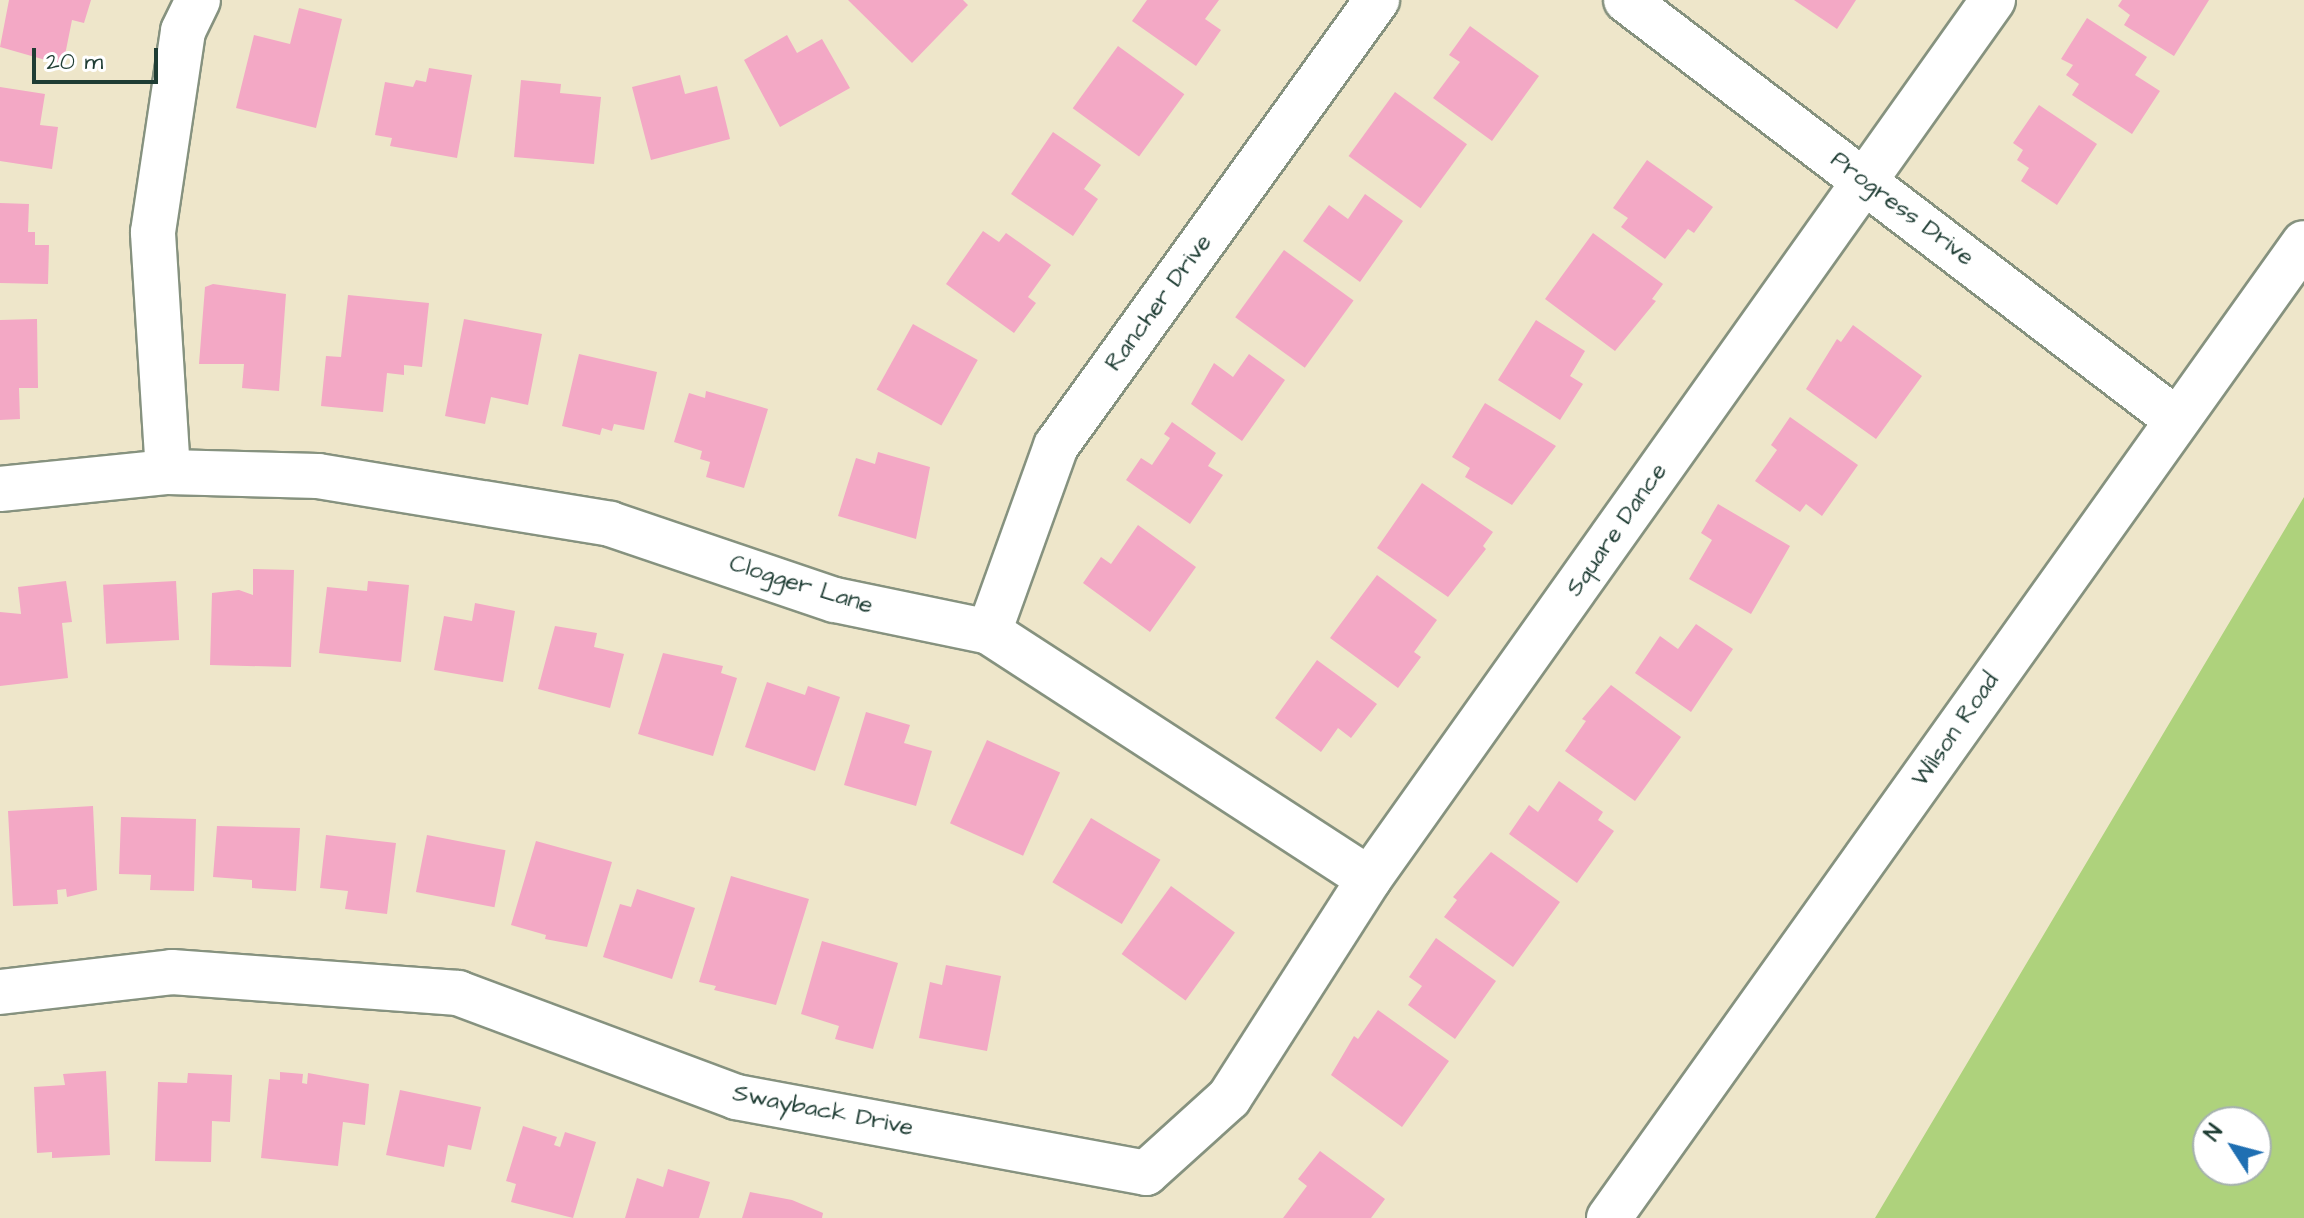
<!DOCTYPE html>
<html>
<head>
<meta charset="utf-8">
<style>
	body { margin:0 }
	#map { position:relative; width:2304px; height:1218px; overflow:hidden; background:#eee6ca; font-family:"Architects Daughter",sans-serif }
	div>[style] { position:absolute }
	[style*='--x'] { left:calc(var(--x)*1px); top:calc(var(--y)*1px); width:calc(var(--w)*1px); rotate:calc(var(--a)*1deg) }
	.green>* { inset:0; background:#aed27c }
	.building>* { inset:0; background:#f3a8c5; transform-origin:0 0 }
	.roads { filter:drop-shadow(2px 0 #86927f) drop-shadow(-2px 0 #86927f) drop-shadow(0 2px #86927f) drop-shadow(0 -2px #86927f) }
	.street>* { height:44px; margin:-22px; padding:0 22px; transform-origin:22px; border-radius:22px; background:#fff }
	span { translate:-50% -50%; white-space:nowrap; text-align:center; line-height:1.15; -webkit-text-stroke:6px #fff; paint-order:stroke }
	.street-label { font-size:24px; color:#1f3d34 }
	.north { position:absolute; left:2192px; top:1106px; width:80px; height:80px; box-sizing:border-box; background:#fff; border:2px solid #a5b1ae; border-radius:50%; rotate:306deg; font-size:22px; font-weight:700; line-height:32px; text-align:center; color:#1f3d34 }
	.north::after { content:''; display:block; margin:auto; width:28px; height:36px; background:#1f6fb2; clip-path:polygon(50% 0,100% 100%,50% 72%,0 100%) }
	.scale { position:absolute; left:32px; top:48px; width:126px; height:36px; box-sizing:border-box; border:4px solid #1f3d34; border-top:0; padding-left:10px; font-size:24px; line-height:28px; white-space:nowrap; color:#1f3d34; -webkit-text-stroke:6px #fff; paint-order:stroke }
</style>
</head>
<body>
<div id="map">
	<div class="green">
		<i style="clip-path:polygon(evenodd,2304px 497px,2304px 1218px,1875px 1218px,2304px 497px,2208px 1122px,2256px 1122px,2256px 1170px,2208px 1170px,2208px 1122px)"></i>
	</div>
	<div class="building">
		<i style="clip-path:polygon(9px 0,91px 0,84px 23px,72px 20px,63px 65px,0 47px)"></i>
		<i style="clip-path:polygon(848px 0,963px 0,968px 5px,912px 63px)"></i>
		<i style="clip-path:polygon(1147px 0,1219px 0,1205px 19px,1221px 30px,1196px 66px,1132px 21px)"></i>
		<i style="clip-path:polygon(1794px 0,1856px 0,1837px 29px)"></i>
		<i style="clip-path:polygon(2122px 0,2209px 0,2174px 56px,2124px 25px,2130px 15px,2118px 6px)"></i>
		<i style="clip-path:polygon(299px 8px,342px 19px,316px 128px,236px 108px,254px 35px,290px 44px)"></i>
		<i style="clip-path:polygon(2087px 18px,2147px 57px,2135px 75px,2160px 91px,2132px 134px,2072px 95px,2079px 84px,2066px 75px,2073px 65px,2061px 59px)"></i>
		<i style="clip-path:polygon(1470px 26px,1539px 76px,1492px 141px,1433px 98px,1460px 62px,1449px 55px)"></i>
		<i style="clip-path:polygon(787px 35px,797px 53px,822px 39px,850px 88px,780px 127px,744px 60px)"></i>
		<i style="left:1118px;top:46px;width:82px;height:77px;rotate:36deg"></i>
		<i style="clip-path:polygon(429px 68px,472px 75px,457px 158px,390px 146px,392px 138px,375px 135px,385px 82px,413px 87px,416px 80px,426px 82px)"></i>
		<i style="clip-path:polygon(680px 75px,685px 94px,717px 86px,730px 139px,651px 160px,632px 87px)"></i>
		<i style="clip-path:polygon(521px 80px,561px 84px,560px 93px,601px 97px,594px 164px,514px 157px)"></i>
		<i style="clip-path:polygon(0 87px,45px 94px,40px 125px,58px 127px,52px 169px,0 161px)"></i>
		<i style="left:1395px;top:92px;width:89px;height:79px;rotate:36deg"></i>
		<i style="clip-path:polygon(2039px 105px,2097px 144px,2057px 205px,2021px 181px,2029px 168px,2017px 160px,2023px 150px,2013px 143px)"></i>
		<i style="clip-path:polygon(1053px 132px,1101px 165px,1084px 189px,1098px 199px,1073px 236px,1011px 194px)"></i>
		<i style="clip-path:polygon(1647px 160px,1713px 207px,1694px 233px,1688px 229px,1665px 259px,1621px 227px,1628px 218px,1613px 208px)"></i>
		<i style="clip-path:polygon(1365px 194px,1403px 221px,1360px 282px,1303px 241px,1329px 205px,1348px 219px)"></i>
		<i style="clip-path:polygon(0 203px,29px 204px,28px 232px,35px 232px,35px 245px,49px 245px,48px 284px,0 283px)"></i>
		<i style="clip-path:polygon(983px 231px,999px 242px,1006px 233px,1051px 265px,1028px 297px,1036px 303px,1014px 333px,946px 284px)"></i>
		<i style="clip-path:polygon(1593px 233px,1663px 284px,1652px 299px,1656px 301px,1615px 351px,1545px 299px)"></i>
		<i style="left:1284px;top:250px;width:86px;height:83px;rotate:36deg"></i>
		<i style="clip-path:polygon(213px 284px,286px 294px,279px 391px,242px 388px,244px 364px,199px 364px,205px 287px)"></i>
		<i style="clip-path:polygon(348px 295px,429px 303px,422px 367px,404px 365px,404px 375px,387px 373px,383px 412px,321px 406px,326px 356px,341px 357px)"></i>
		<i style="clip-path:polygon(37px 319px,38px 388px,19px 388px,20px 419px,0 420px,0 320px)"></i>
		<i style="clip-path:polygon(464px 319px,542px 334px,528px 405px,491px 397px,485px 424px,445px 416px)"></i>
		<i style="clip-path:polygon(1536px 320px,1585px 351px,1570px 376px,1583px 384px,1560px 420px,1498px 380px)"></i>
		<i style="left:913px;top:324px;width:74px;height:75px;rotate:29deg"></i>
		<i style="clip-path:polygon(1853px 325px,1922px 376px,1876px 439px,1806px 389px,1837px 339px,1841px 342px)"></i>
		<i style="clip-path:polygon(579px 354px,657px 372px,644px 430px,614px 424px,612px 431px,602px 428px,600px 435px,562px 426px)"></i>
		<i style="clip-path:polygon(1249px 354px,1285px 380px,1242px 441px,1191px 404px,1214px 363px,1233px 377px)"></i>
		<i style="clip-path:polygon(706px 391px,768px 409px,744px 488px,706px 477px,710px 462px,700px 459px,702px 451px,674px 442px,689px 393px,705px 398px)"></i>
		<i style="clip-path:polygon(1485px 403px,1556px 446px,1512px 505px,1465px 477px,1470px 468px,1452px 457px)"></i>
		<i style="clip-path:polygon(1790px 417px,1858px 465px,1822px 516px,1806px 504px,1800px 512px,1755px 481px,1777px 450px,1771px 445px)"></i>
		<i style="clip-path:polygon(1172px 422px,1216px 453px,1208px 466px,1223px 475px,1190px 524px,1126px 480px,1141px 458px,1152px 465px,1170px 438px,1164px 434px)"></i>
		<i style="clip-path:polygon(878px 452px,930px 467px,916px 539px,838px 516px,856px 458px,875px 464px)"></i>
		<i style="clip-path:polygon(1422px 483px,1493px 532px,1483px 546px,1486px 549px,1448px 597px,1377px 548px)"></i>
		<i style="clip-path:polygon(1718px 504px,1790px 546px,1751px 614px,1689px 579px,1712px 540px,1701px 533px)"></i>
		<i style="clip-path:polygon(1138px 525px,1196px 567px,1150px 632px,1083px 583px,1101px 557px,1111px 564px)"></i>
		<i style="clip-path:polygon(253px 569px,294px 570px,291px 667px,210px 665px,212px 593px,239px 590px,253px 595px)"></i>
		<i style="clip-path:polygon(1377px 575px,1437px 620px,1414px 652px,1421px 657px,1398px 688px,1330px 638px)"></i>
		<i style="clip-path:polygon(66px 581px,72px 622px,62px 623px,68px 678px,0 686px,0 612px,21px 614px,18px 587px)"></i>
		<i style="left:176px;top:581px;width:59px;height:73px;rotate:87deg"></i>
		<i style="clip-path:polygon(368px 581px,409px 585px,401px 662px,319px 653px,327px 587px,367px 591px)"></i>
		<i style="clip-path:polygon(475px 603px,515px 611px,503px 682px,434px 670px,444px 616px,472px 621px)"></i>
		<i style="clip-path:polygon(1696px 624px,1733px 649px,1691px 712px,1635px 673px,1660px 636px,1678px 649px)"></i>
		<i style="clip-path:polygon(555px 626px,597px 633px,594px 647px,624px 654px,610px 708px,538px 689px)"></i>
		<i style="clip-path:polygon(663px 653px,723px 666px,721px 673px,737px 678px,713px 756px,638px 734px)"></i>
		<i style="clip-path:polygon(1317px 660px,1377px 704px,1351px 738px,1338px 728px,1321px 752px,1275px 718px)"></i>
		<i style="clip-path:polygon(767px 682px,805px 695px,808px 686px,840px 697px,815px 771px,745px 747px)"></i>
		<i style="clip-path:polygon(1611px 685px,1681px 737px,1635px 801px,1565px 751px,1586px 721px,1582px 719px)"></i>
		<i style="clip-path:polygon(866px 712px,910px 725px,904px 743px,932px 751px,916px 806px,844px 785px)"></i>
		<i style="left:987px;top:740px;width:80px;height:91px;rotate:24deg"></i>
		<i style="clip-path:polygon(1559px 781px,1603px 812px,1598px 820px,1614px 831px,1577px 883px,1509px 834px,1529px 805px,1538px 812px)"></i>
		<i style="clip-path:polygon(93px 806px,97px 890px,67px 897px,66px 889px,57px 890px,58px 904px,13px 906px,8px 811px)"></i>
		<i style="clip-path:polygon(121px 817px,196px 819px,194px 891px,150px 890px,151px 875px,119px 874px)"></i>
		<i style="left:1091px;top:818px;width:81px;height:75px;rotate:31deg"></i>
		<i style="clip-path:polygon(217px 826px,300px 828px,296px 891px,252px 888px,252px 880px,213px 877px)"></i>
		<i style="clip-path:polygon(326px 835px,396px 843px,387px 914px,345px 909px,348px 891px,320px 888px)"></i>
		<i style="left:427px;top:835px;width:80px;height:58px;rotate:11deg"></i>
		<i style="clip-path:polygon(536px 841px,612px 862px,587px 947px,545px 939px,546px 935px,511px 925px)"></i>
		<i style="clip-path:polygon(1491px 852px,1560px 902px,1513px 967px,1444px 917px,1457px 900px,1453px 897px)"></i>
		<i style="clip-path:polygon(731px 876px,809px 899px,776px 1005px,714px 990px,716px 986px,699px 982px)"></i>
		<i style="left:1171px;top:886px;width:79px;height:84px;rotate:36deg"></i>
		<i style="clip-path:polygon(637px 889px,695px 908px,672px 979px,603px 957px,620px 904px,631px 907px)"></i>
		<i style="clip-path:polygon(1436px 938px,1496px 981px,1455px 1039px,1408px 1005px,1422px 986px,1409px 977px)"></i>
		<i style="clip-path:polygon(822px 941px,898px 963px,873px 1049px,835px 1039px,839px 1026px,801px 1014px)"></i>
		<i style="clip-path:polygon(946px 965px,1001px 976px,987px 1051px,919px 1038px,930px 982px,942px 985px)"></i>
		<i style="clip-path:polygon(1378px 1010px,1449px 1061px,1402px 1127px,1331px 1075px,1354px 1036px,1358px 1039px)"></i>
		<i style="clip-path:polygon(106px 1071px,110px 1155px,52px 1158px,52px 1152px,37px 1153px,34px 1087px,65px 1085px,63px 1074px)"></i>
		<i style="clip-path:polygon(280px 1072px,303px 1074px,302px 1083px,307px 1084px,308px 1073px,369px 1084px,365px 1125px,343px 1122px,338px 1166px,261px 1158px,269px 1079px,280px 1080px)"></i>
		<i style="clip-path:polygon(188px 1073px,232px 1075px,230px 1122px,212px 1121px,211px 1162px,155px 1161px,158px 1082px,187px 1083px)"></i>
		<i style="clip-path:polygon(400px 1090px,481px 1107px,471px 1150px,448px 1145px,444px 1167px,386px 1155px)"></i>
		<i style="clip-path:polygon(523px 1126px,557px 1137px,554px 1145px,560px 1147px,565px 1132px,596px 1142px,573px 1218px,511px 1202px,516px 1184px,506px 1181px)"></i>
		<i style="clip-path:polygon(1320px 1151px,1385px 1199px,1371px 1218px,1283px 1218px,1307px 1186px,1298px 1179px)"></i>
		<i style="clip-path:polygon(668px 1169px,710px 1182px,699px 1218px,625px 1218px,637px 1178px,663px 1187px)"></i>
		<i style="clip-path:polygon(750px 1192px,792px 1200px,823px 1213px,822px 1218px,742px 1218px)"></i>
	</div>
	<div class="roads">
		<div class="street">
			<i style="--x:1626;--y:0;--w:693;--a:37.32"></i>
			<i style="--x:168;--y:472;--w:150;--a:1.5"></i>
			<i style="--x:318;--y:476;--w:296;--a:9.3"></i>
			<i style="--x:610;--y:524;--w:237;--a:18.7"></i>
			<i style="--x:835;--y:600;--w:157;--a:11.7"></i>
			<i style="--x:989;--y:632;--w:453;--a:33"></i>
			<i style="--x:0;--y:489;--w:169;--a:-5.8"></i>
			<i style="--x:168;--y:472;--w:240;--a:-93.6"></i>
			<i style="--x:153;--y:232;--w:203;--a:-81.5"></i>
			<i style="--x:183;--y:31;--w:34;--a:-64"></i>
			<i style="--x:989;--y:632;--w:198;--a:-70.2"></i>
			<i style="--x:1056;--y:446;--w:550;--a:-54.26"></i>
			<i style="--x:0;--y:992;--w:173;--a:-6.6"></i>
			<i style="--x:172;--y:972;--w:287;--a:4.2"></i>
			<i style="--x:458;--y:993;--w:297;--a:20.5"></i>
			<i style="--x:736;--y:1097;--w:417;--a:10.5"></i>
			<i style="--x:1146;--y:1173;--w:112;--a:-42.1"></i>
			<i style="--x:1229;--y:1098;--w:260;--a:-57.4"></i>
			<i style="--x:1369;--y:879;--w:1078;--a:-54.63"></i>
			<i style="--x:1609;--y:1218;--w:1197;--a:-54.52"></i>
		</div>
	</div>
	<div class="street-label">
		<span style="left:1902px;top:209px;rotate:37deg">Progress Drive</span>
		<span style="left:1159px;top:303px;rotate:-54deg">Rancher Drive</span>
		<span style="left:1617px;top:530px;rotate:-55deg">Square Dance</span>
		<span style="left:801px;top:585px;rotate:17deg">Clogger Lane</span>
		<span style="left:1956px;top:730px;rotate:-55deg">Wilson Road</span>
		<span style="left:823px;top:1111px;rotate:11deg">Swayback Drive</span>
	</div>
	<div class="north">N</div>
	<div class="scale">20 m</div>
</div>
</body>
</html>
